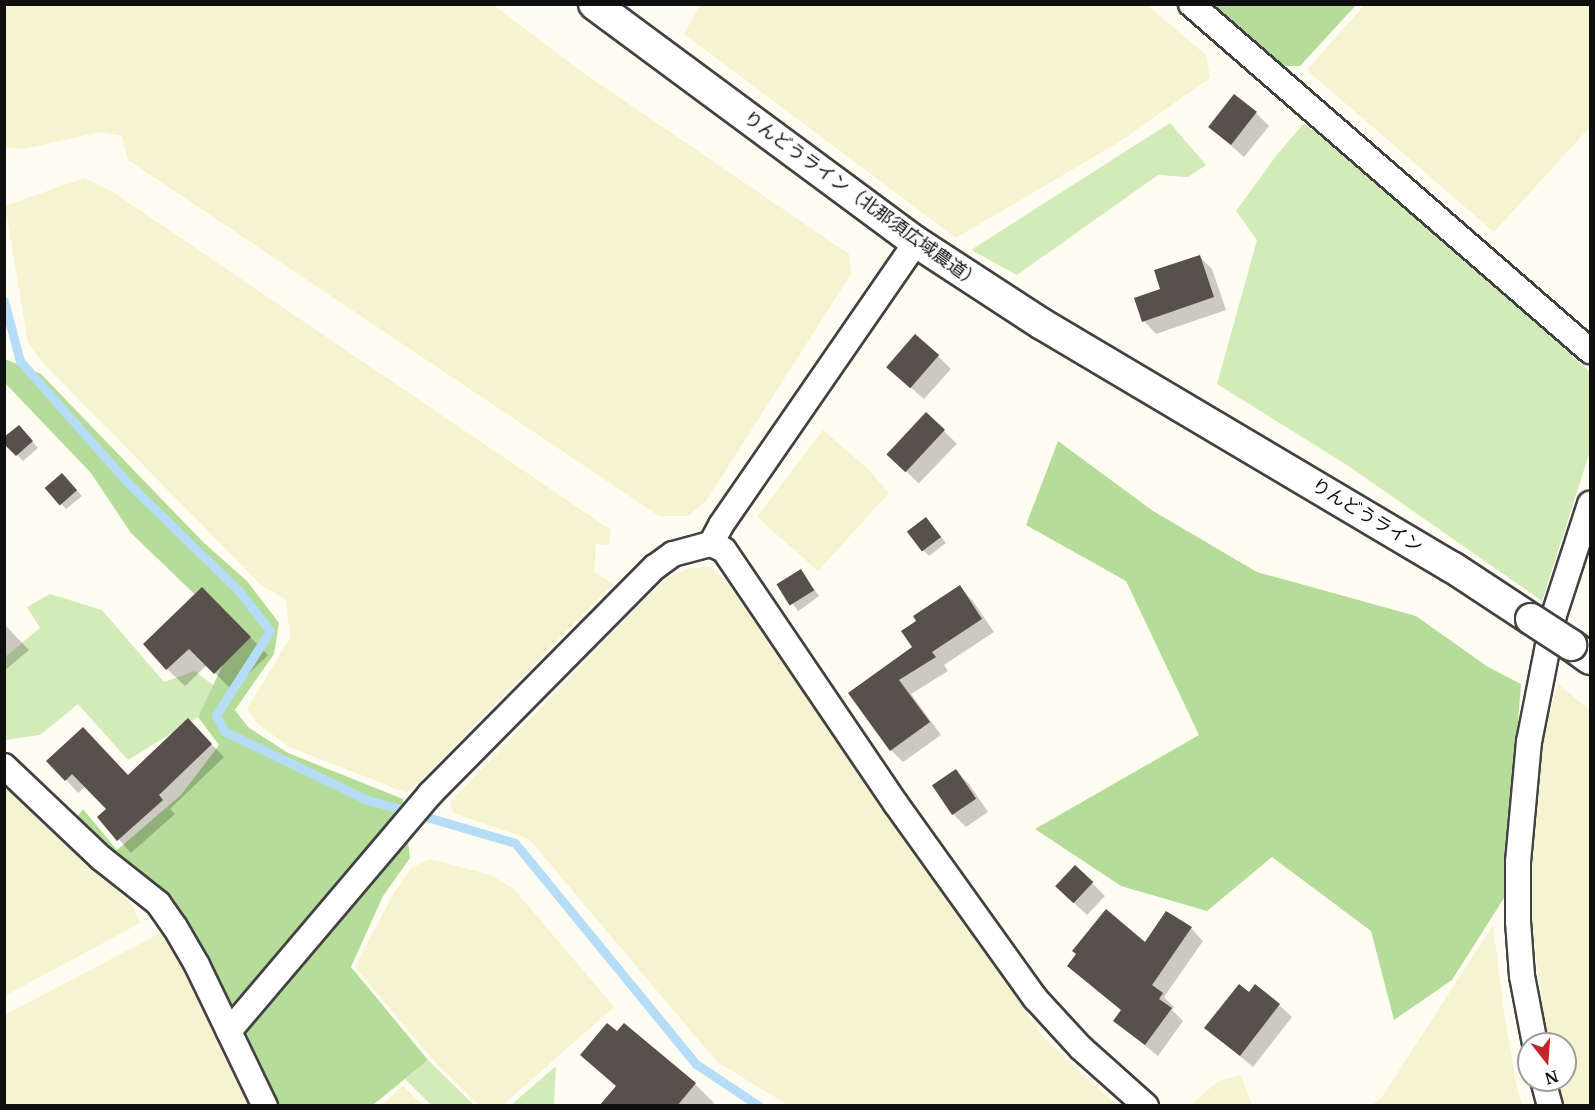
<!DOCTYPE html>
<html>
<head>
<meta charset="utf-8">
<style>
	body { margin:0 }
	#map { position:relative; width:1595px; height:1110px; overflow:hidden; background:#fffdf1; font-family:Merriweather,"Noto Sans JP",serif }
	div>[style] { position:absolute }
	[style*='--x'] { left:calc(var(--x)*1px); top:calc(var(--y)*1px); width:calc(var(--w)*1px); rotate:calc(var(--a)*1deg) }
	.farmland>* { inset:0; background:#f6f3d0 }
	.green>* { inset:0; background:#d2ebb9 }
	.forest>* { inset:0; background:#b5dc98 }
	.shadow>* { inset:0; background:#0003; transform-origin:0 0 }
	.stream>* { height:9px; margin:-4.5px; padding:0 4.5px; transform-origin:4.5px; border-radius:4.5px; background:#b5ddf7 }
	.building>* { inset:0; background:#58504b; transform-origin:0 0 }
	.roads { filter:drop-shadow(2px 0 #424242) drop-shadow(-2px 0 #424242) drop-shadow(0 2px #424242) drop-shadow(0 -2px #424242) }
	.minor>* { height:24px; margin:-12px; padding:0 12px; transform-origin:12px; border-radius:12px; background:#fff }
	.tertiary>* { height:30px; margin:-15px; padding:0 15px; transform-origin:15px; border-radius:15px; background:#fff }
	.bridges { filter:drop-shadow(2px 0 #424242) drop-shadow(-2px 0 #424242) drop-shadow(0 2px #424242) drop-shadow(0 -2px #424242) }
	.tertiary-bridge>* { height:30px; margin:-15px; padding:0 15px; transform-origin:15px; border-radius:15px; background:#fff }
	span { translate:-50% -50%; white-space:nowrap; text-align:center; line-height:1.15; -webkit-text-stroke:6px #fff; paint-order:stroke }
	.street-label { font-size:18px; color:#0f0f0f }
	.frame { position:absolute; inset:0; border:6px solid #0f0f0f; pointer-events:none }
	.north { position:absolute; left:1517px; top:1032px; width:60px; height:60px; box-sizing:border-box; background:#fff; border:2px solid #9f9f9f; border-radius:50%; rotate:163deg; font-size:16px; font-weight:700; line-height:24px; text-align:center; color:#0f0f0f }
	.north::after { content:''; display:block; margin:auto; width:21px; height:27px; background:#c32427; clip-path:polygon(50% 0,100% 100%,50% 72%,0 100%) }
</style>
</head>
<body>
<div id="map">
	<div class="farmland">
		<i style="clip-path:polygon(5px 4px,493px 5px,582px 72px,849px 254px,851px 274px,706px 501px,688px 516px,659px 516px,128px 160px,122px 136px,100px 132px,24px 149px,5px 147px)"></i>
		<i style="clip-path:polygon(1365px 4px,1590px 5px,1590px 127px,1494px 232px,1307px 70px)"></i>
		<i style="clip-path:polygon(700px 5px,1147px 5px,1206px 55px,1210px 78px,1119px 142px,956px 238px,684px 34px)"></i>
		<i style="clip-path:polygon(84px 178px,113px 192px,611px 530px,609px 545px,596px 544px,594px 572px,613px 584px,407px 793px,289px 747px,257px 723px,247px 709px,290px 638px,286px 600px,260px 584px,45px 365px,28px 343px,5px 206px)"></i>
		<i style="clip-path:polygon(823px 430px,867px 468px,889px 493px,818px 571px,757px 517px)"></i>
		<i style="clip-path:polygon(711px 567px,732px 586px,922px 857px,1043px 1037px,1116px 1105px,788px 1105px,717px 1062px,529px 839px,453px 813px,450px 802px,665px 579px,690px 568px)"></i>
		<i style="clip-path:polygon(1558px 684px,1590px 710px,1590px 1105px,1560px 1105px,1554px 1080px,1565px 1080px,1565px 1044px,1547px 1044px,1529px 906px,1527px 861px,1541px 744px)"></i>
		<i style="clip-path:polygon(4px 782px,132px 905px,140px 923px,5px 996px)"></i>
		<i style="clip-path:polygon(430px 859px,491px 875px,514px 889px,614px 1007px,503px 1105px,478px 1105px,433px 1060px,355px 967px,394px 893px,411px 868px)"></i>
		<i style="clip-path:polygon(1493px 925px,1505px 1020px,1517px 1088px,1523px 1105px,1372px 1105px,1382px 1097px)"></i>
		<i style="clip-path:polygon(164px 931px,254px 1105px,5px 1106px,5px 1015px)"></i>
		<i style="clip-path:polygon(1241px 1075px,1252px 1105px,1191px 1105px,1218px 1081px)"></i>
		<i style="clip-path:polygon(403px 1086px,423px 1105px,381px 1105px)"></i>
	</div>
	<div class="green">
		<i style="clip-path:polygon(1170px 123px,1206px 165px,1188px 177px,1158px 175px,1017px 275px,971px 250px)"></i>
		<i style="clip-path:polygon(1304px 123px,1420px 217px,1590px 372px,1590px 451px,1542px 601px,1347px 465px,1217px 384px,1257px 240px,1236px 211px,1276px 156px)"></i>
		<i style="clip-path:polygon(50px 594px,102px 610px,164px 682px,195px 671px,214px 686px,198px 717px,128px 760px,78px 704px,40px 735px,5px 740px,4px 658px,40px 628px,27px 607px)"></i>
		<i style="clip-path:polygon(428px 1060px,474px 1105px,431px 1105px,405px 1079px)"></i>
		<i style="clip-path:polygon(556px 1066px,554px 1105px,511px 1105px)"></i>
	</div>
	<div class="forest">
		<i style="clip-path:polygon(1209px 5px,1356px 5px,1300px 66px,1281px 66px)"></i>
		<i style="clip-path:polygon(5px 359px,41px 374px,203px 542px,247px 581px,279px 623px,274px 654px,235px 710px,248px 727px,288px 753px,403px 799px,410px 858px,383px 896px,351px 967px,428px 1060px,373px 1105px,277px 1105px,254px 1051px,227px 1010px,182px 920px,74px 821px,83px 809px,117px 850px,181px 795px,219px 745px,198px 717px,237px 635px,131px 533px,91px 473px,5px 383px)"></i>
		<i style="clip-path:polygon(1058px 441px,1153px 511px,1257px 572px,1416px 616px,1488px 667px,1521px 684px,1504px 898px,1452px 980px,1394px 1020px,1371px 931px,1272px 857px,1207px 911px,1121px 886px,1035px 829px,1199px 735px,1126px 581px,1026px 525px)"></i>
	</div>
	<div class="shadow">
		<i style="clip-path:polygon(1256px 113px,1269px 126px,1244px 157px,1210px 127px)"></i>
		<i style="clip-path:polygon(1199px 256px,1212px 269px,1226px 310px,1156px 334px,1144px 321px,1162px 290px)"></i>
		<i style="clip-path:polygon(938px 356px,951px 369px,924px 399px,902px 380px)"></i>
		<i style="left:926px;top:414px;width:43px;height:55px;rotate:44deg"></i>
		<i style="clip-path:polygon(25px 433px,38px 448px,23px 461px,17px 455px)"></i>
		<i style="clip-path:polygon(68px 481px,82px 496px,66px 509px,47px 488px)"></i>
		<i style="clip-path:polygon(932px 525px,946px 543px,929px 556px,923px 550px)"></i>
		<i style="left:801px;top:571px;width:31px;height:26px;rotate:54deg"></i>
		<i style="clip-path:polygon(959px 587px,972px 600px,994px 632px,944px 665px,948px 671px,911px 694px,941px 735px,903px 762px,891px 750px,850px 693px,914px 647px)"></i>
		<i style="clip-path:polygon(202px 589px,268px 655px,232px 690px,207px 665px,185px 686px,167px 669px)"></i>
		<i style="clip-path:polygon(4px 624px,29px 650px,4px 671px)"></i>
		<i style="clip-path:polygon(188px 720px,224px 757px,170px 809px,175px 814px,131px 853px,99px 817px,108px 809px,86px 786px,78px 793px,49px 761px,128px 777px)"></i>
		<i style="clip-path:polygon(956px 771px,969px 784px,988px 812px,966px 827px,953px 814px)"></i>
		<i style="clip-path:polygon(1092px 883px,1105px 896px,1087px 915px,1071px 900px)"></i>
		<i style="clip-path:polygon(1191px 928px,1203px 941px,1164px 997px,1174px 1007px,1172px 1010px,1183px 1021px,1158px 1056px,1114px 1021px,1122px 1011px,1069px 966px)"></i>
		<i style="clip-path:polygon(1249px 994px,1279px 1005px,1292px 1017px,1253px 1067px,1206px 1028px)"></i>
		<i style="clip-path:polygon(582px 1055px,695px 1084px,714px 1103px,712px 1106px,601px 1106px,617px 1087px)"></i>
	</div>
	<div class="stream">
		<i style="--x:4;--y:301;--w:62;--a:75.1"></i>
		<i style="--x:20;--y:361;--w:163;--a:48.5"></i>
		<i style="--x:128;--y:483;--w:155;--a:44.2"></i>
		<i style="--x:239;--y:591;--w:51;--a:52.2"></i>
		<i style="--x:270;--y:631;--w:100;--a:122.7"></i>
		<i style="--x:216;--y:715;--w:18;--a:63"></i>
		<i style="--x:224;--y:731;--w:157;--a:25.7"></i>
		<i style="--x:365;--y:799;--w:156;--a:16.3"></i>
		<i style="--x:515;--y:843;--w:286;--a:50.7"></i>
		<i style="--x:696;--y:1064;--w:76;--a:33.7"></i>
	</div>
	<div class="building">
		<i style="left:1234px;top:94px;width:29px;height:42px;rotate:38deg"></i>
		<i style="clip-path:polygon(1200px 255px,1214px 297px,1142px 322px,1134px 298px,1160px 289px,1154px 270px)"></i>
		<i style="left:915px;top:334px;width:32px;height:44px;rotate:41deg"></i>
		<i style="left:926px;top:412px;width:26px;height:58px;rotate:43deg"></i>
		<i style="clip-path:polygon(19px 425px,33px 441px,16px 456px,4px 444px,4px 437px)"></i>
		<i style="left:62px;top:473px;width:23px;height:23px;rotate:49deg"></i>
		<i style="left:926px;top:517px;width:25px;height:24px;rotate:53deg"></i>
		<i style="left:801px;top:569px;width:25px;height:29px;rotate:58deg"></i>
		<i style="clip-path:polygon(960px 585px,982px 619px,932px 652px,936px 657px,899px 680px,930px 722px,890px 751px,848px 693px,912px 647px,901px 631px,916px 621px,913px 616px)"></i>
		<i style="clip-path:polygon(202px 587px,251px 637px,214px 674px,189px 649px,166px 670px,143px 644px)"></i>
		<i style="clip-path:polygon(188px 718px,212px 744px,159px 795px,163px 800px,117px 841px,97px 817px,106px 809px,72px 774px,65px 781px,46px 761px,83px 727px,128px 775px)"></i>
		<i style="left:956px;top:769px;width:36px;height:29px;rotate:56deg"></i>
		<i style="left:1075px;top:865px;width:25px;height:29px;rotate:43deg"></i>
		<i style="clip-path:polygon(1106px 909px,1145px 942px,1166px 911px,1192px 927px,1152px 985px,1163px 993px,1159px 999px,1172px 1008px,1145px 1045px,1113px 1021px,1121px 1010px,1067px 966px,1076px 954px,1072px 951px)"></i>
		<i style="clip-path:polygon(1239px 984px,1249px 992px,1255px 984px,1280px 1004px,1240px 1056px,1204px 1028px)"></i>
		<i style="clip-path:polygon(607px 1023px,617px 1031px,624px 1023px,696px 1083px,677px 1106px,599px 1106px,616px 1086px,580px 1055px)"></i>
	</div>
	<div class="roads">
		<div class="minor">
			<i style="--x:1191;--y:4;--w:529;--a:41.01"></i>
			<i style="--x:711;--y:544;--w:21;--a:-62"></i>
			<i style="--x:721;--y:525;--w:344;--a:-55.4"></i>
			<i style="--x:4;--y:766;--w:134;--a:43.5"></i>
			<i style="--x:101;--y:858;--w:73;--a:38.3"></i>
			<i style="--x:158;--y:903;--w:29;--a:55"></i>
			<i style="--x:175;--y:927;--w:44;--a:59.9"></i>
			<i style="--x:197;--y:965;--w:157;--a:64.3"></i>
			<i style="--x:229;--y:1031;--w:311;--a:-49.7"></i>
			<i style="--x:430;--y:794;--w:320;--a:-45.3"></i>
			<i style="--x:655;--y:567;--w:22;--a:-36"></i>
			<i style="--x:673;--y:554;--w:39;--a:-15"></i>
			<i style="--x:711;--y:544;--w:14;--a:25"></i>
			<i style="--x:724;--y:550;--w:307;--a:55.9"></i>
			<i style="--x:896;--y:804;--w:239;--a:54.4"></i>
			<i style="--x:1035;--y:998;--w:68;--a:47.4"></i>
			<i style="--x:1081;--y:1048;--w:87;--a:41.7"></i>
			<i style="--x:1535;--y:1044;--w:69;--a:-100.8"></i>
			<i style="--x:1522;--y:976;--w:54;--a:-94.2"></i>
			<i style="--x:1518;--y:922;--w:60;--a:-90"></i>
			<i style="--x:1518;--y:862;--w:121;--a:-84.8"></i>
			<i style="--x:1529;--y:742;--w:129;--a:-78.9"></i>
			<i style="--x:1554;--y:615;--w:117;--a:-72"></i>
			<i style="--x:1543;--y:1080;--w:27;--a:75"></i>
		</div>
		<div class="tertiary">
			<i style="--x:594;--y:4;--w:400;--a:36.5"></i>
			<i style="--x:916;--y:242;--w:150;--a:33.1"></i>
			<i style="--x:1042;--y:324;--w:477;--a:30.7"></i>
			<i style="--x:1452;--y:567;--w:95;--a:33.4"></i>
			<i style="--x:1571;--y:645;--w:24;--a:36"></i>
		</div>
	</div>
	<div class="bridges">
		<div class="tertiary-bridge">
			<i style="--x:1531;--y:619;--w:48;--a:33"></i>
		</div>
	</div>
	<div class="street-label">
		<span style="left:862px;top:200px;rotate:36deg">りんどうライン（北那須広域農道）</span>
		<span style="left:1367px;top:516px;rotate:31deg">りんどうライン</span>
	</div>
	<div class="frame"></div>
	<div class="north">N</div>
</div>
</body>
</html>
